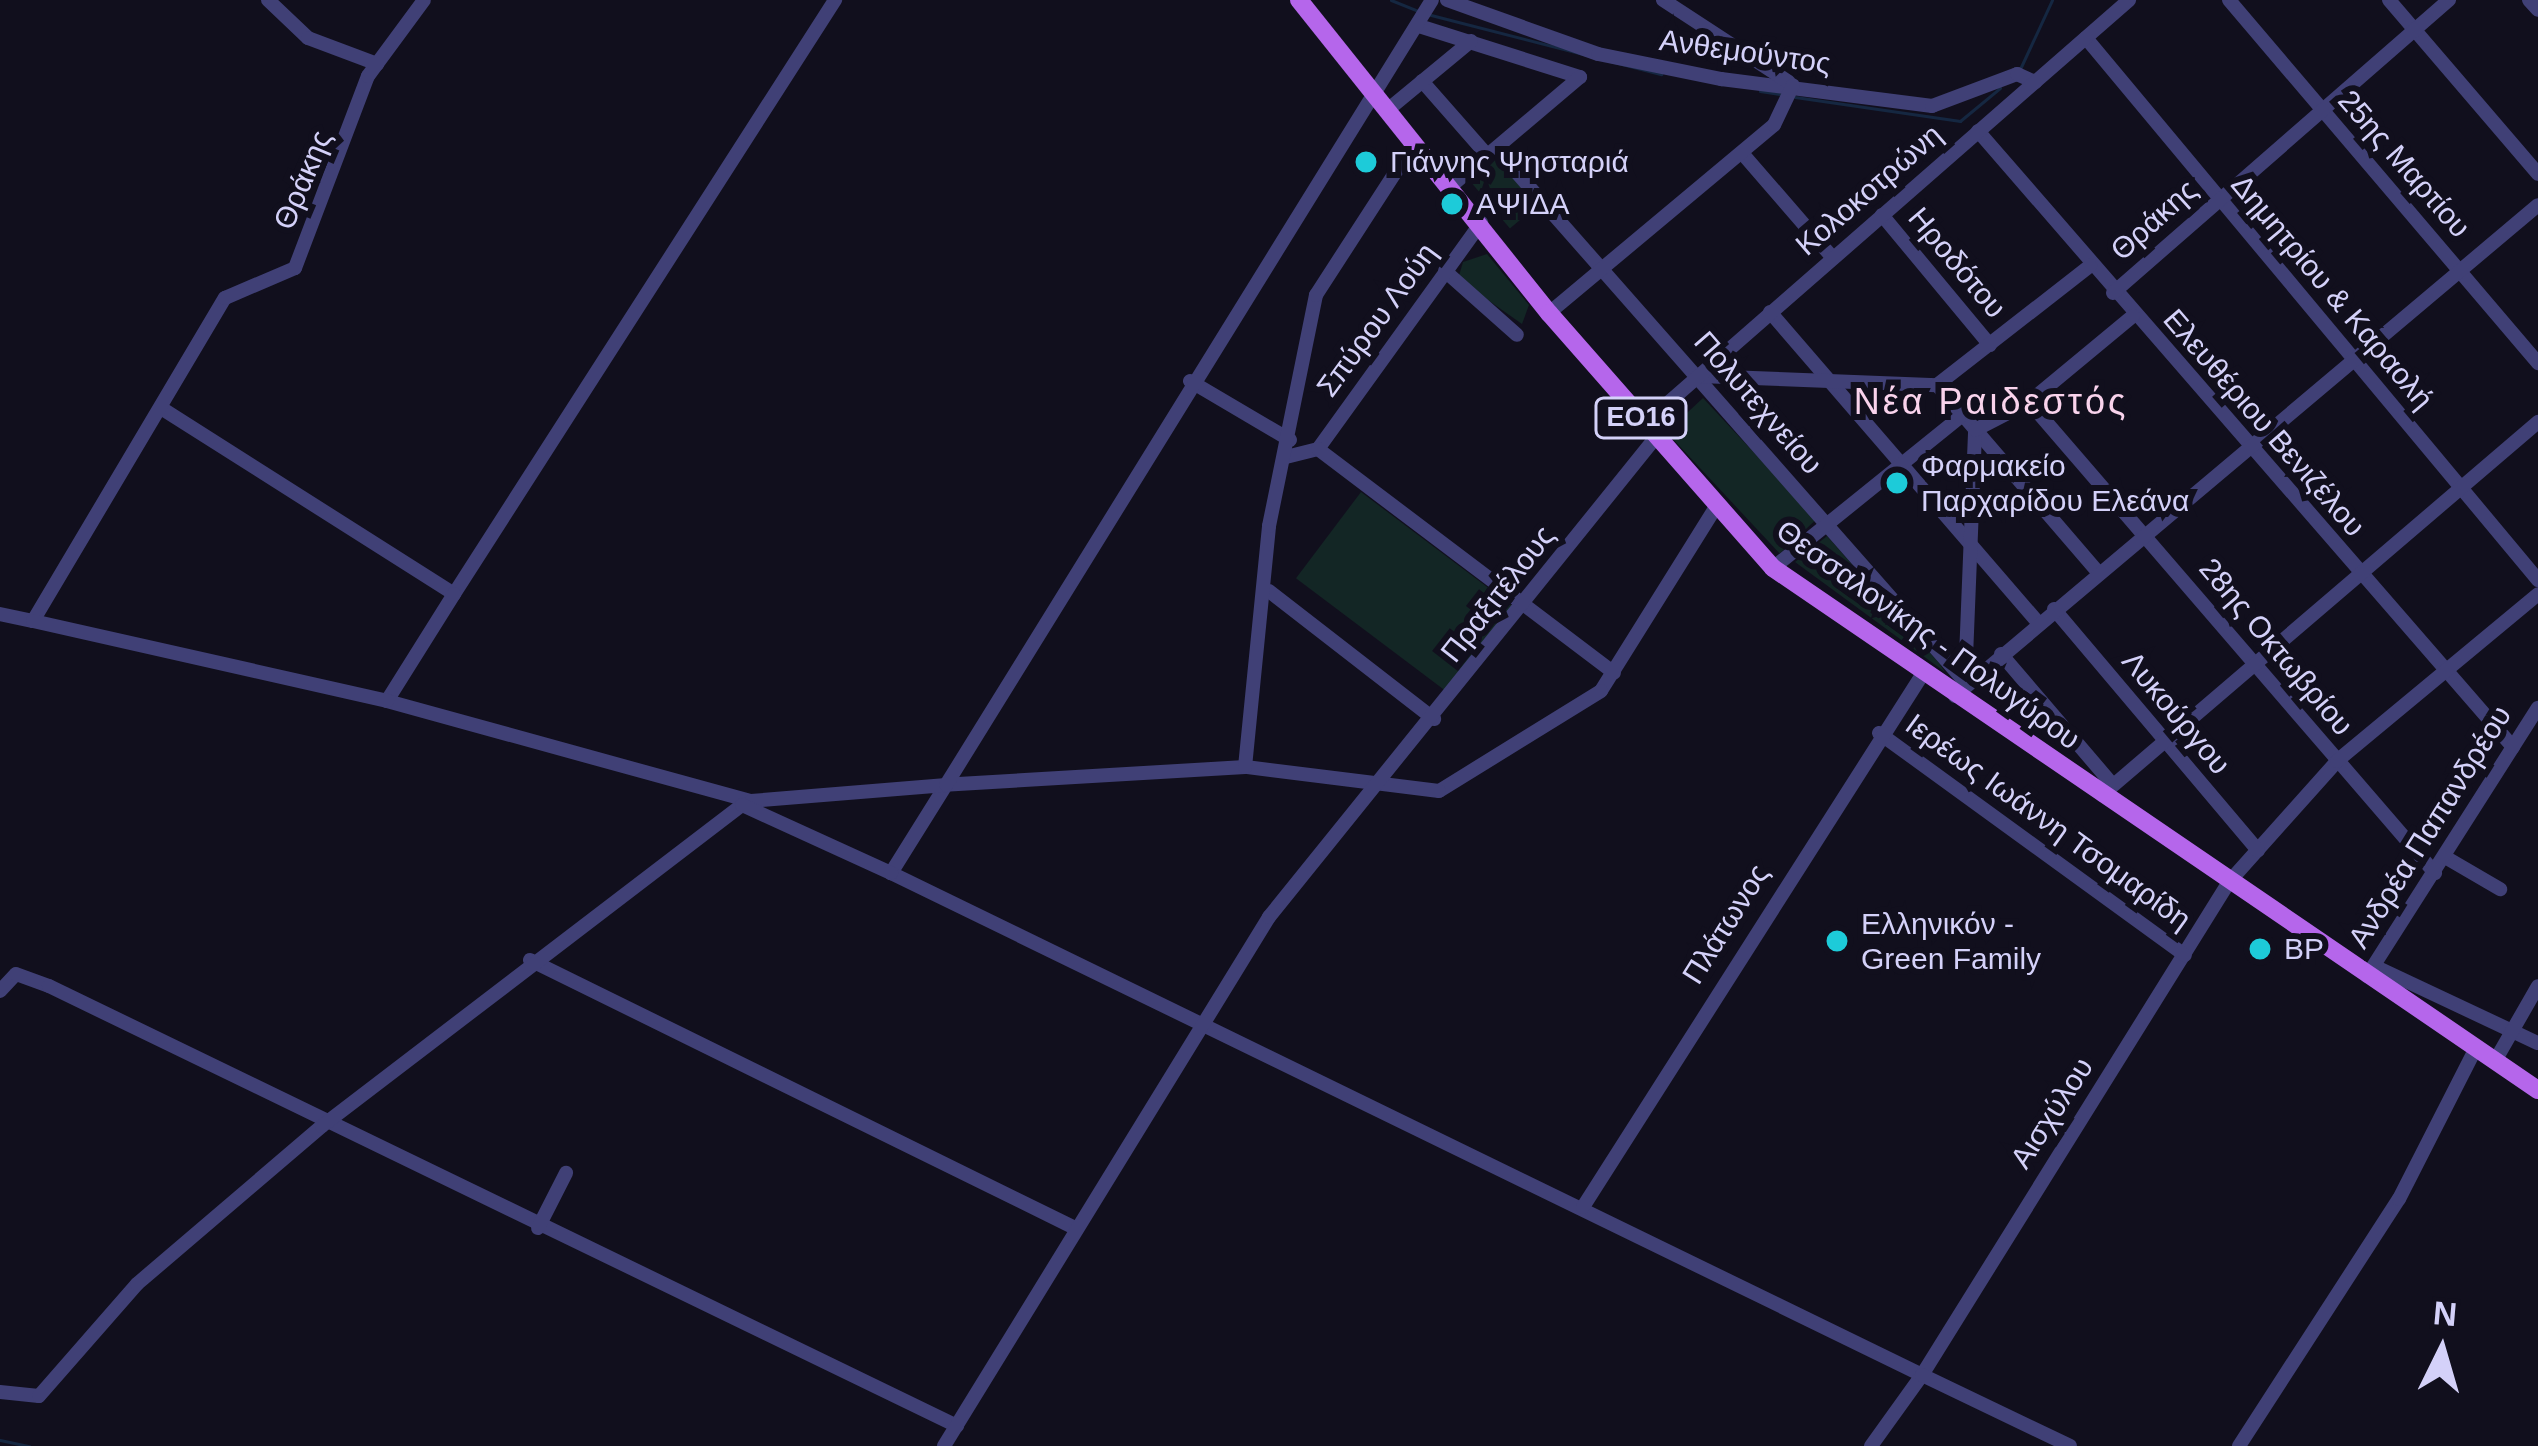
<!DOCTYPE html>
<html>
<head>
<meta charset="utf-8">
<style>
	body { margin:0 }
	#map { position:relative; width:2538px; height:1446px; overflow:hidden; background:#110f1d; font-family:Arial,sans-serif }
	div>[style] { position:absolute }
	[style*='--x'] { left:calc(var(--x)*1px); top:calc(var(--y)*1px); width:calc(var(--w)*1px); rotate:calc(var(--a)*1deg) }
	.green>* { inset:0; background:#132625; transform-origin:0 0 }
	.stream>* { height:3px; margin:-1.5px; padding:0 1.5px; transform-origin:1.5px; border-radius:1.5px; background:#152741 }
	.minor>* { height:14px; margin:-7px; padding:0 7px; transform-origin:7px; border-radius:7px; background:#404076 }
	.major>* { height:18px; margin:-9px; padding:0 9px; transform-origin:9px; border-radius:9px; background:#b566eb }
	.dots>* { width:33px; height:33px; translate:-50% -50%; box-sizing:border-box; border:6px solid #110f1d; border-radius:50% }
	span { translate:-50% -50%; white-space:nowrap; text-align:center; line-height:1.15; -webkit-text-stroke:12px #110f1d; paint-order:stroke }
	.shield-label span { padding:3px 9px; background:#110f1d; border:3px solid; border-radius:9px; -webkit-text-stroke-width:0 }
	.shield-label { font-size:27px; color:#d4d1f9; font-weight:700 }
	.street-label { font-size:30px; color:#d4d1f9 }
	.poi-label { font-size:30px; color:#d4d1f9 }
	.left { translate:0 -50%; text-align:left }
	.quarter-label { font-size:36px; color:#f9d3ec; letter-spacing:3px }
	.north { position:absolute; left:2382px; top:1290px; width:120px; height:120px; -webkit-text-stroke:9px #110f1d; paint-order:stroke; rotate:5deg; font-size:33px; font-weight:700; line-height:48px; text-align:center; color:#d4d1f9 }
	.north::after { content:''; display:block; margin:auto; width:42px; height:54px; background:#d4d1f9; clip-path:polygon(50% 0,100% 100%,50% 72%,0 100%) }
</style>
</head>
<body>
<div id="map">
	<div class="green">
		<i style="left:1493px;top:154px;width:68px;height:35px;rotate:50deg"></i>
		<i style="clip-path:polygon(1487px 254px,1529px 305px,1522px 324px,1458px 279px,1463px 262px)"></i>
		<i style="left:1703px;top:398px;width:166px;height:50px;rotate:47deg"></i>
		<i style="left:1361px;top:492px;width:190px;height:108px;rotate:37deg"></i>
		<i style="clip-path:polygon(1827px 536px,1939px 663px,1945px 672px,1795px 562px)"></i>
	</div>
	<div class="stream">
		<i style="--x:1391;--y:0;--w:29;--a:22"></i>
		<i style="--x:1427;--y:14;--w:242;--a:14.4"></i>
		<i style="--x:2020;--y:69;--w:76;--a:-65.1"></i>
		<i style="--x:1760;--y:91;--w:20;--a:9"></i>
		<i style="--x:1795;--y:97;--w:167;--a:8.3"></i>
		<i style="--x:1960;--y:121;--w:52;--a:-39.5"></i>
		<i style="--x:0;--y:1440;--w:30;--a:12"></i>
	</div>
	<div class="minor">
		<i style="--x:268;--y:0;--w:55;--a:43.5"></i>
		<i style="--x:308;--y:38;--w:74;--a:20.6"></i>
		<i style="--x:1447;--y:0;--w:160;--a:19.7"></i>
		<i style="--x:1598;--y:54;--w:126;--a:11.5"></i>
		<i style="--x:1721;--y:79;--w:213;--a:7.3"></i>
		<i style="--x:1932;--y:106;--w:91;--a:-20.6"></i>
		<i style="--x:2017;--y:74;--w:20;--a:24"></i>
		<i style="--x:1663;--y:0;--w:150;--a:33.1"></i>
		<i style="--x:2229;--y:0;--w:477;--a:49.6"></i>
		<i style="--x:2389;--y:0;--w:229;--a:49.4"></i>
		<i style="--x:2529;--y:0;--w:13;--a:48"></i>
		<i style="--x:1419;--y:26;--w:169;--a:17.6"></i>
		<i style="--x:1580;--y:77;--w:169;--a:139.8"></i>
		<i style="--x:2086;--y:38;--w:706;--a:50.17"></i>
		<i style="--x:1422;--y:81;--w:100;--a:48.7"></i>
		<i style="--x:1390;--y:108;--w:105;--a:-39.6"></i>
		<i style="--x:1978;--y:131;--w:816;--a:49.03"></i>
		<i style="--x:1496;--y:149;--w:710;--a:48.65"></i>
		<i style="--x:1742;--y:153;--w:139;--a:49.1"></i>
		<i style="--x:1882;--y:215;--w:169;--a:50.3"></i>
		<i style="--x:1445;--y:271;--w:96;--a:41.6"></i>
		<i style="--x:2113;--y:293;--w:446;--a:-41.1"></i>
		<i style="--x:1770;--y:312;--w:410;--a:49.2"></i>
		<i style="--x:1549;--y:313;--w:293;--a:-39.9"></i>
		<i style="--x:1774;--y:125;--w:44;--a:-64.6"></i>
		<i style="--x:1699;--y:376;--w:238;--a:2.2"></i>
		<i style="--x:1937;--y:385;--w:194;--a:-37.9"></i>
		<i style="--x:1190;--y:381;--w:116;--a:30.5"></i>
		<i style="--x:1937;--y:385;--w:247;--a:49.3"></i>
		<i style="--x:2029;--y:402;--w:622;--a:49.24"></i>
		<i style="--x:161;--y:408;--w:347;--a:32.4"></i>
		<i style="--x:454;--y:594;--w:706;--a:-57.32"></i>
		<i style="--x:1645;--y:423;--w:643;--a:-41.15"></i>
		<i style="--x:1318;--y:449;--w:279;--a:-54.2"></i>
		<i style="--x:1286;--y:457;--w:33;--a:-14"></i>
		<i style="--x:1318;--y:449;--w:371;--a:37.1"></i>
		<i style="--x:1714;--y:510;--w:213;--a:122"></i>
		<i style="--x:1601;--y:691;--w:190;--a:148.3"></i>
		<i style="--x:1439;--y:791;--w:195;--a:-172.9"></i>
		<i style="--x:1245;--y:767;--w:300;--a:176.6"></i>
		<i style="--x:946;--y:785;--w:104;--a:122"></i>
		<i style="--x:891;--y:873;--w:1147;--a:25.96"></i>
		<i style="--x:1922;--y:1375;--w:581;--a:-58.09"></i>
		<i style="--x:2229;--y:882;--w:162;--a:-48.2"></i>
		<i style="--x:2337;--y:761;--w:261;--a:-39.7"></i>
		<i style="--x:1773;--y:568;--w:239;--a:-38.9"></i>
		<i style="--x:1269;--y:591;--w:209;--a:37.8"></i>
		<i style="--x:454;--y:594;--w:126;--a:122.1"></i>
		<i style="--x:387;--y:701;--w:377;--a:15.4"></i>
		<i style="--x:751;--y:801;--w:196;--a:-4.7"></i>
		<i style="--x:946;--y:785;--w:923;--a:-58.24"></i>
		<i style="--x:2054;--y:609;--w:316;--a:49.8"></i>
		<i style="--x:0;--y:614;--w:34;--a:12"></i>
		<i style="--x:33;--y:621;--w:376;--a:-59.3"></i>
		<i style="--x:225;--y:298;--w:76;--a:-23.2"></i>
		<i style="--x:295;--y:268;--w:205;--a:-69.2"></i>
		<i style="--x:368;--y:76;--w:94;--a:-53.6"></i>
		<i style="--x:33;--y:621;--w:363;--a:12.7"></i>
		<i style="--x:2001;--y:654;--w:171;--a:49.5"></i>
		<i style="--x:1965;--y:682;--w:252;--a:-87.7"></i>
		<i style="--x:1975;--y:430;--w:61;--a:-27.4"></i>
		<i style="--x:2029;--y:402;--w:135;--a:-39.6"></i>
		<i style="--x:1955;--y:696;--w:762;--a:-40.1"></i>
		<i style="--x:1879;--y:733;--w:378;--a:36"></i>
		<i style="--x:1245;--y:767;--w:242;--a:-84.3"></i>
		<i style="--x:1269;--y:526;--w:236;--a:-78.5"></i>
		<i style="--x:1316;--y:295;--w:182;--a:-57.1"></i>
		<i style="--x:2102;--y:795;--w:574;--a:-40.55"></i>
		<i style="--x:2445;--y:857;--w:64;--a:30.2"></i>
		<i style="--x:530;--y:960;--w:607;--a:26.19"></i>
		<i style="--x:2374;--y:966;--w:181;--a:25.2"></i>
		<i style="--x:2367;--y:976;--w:318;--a:-57.5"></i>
		<i style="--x:0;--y:991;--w:23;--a:-47"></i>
		<i style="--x:16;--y:974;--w:35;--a:20"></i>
		<i style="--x:49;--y:986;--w:1009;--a:25.85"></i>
		<i style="--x:2495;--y:1061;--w:86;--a:-60.2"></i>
		<i style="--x:1583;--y:1207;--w:631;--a:-57.49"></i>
		<i style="--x:538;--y:1228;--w:62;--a:-63"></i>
		<i style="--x:0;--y:1392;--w:39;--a:6"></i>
		<i style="--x:39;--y:1396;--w:149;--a:-48.8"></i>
		<i style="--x:137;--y:1284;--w:243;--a:-40.5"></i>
		<i style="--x:322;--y:1126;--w:529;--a:-37.39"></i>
		<i style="--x:742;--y:805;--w:164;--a:24.5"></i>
		<i style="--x:944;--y:1446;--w:621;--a:-58.43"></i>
		<i style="--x:1269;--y:917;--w:617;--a:-51.12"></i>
		<i style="--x:1871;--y:1446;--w:87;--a:-54.3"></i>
		<i style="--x:1922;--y:1375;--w:164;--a:25.6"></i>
		<i style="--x:2239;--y:1446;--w:294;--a:-57.1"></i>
		<i style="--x:2399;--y:1199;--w:169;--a:-63"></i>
	</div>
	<div class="major">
		<i style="--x:1299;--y:0;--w:401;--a:51.4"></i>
		<i style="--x:1549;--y:313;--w:339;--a:48.7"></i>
		<i style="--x:1773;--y:568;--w:926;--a:34.31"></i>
	</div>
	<div class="dots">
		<i style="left:1366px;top:162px;background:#1dcbd9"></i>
		<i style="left:1452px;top:204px;background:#1dcbd9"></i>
		<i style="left:1897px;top:483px;background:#1dcbd9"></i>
		<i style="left:1837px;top:941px;background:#1dcbd9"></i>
		<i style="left:2260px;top:949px;background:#1dcbd9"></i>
	</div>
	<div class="shield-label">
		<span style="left:1641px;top:418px">ΕΟ16</span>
	</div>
	<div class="street-label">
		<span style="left:1745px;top:52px;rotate:8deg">Ανθεμούντος</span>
		<span style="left:2404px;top:164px;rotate:49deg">25ης Μαρτίου</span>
		<span style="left:303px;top:180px;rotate:-67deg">Θράκης</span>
		<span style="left:1869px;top:190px;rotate:-41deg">Κολοκοτρώνη</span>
		<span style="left:2154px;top:220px;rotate:-42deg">Θράκης</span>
		<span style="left:1957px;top:263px;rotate:50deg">Ηροδότου</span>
		<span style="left:2332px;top:292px;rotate:50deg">Δημητρίου &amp; Καραολή</span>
		<span style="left:1377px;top:320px;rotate:-54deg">Σπύρου Λούη</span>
		<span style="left:1758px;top:403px;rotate:49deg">Πολυτεχνείου</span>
		<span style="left:2264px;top:423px;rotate:49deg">Ελευθέριου Βενιζέλου</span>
		<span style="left:1498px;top:594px;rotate:-52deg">Πραξιτέλους</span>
		<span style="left:1928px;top:635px;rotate:36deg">Θεσσαλονίκης - Πολυγύρου</span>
		<span style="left:2276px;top:647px;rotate:50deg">28ης Οκτωβρίου</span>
		<span style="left:2176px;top:713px;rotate:50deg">Λυκούργου</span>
		<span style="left:2048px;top:822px;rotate:36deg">Ιερέως Ιωάννη Τσομαρίδη</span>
		<span style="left:2430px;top:827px;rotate:-58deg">Ανδρέα Παπανδρέου</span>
		<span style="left:1726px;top:924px;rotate:-58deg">Πλάτωνος</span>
		<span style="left:2052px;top:1113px;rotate:-57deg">Αισχύλου</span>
	</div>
	<div class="poi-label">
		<span class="left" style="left:1390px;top:162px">Γιάννης Ψησταριά</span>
		<span class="left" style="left:1476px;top:204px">ΑΨΙΔΑ</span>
		<span class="left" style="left:1921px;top:483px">Φαρμακείο<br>Παρχαρίδου Ελεάνα</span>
		<span class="left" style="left:1861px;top:941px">Ελληνικόν -<br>Green Family</span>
		<span class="left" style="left:2284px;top:949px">BP</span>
	</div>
	<div class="quarter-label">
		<span style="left:1991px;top:402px">Νέα Ραιδεστός</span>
	</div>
	<div class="north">N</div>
</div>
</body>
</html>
